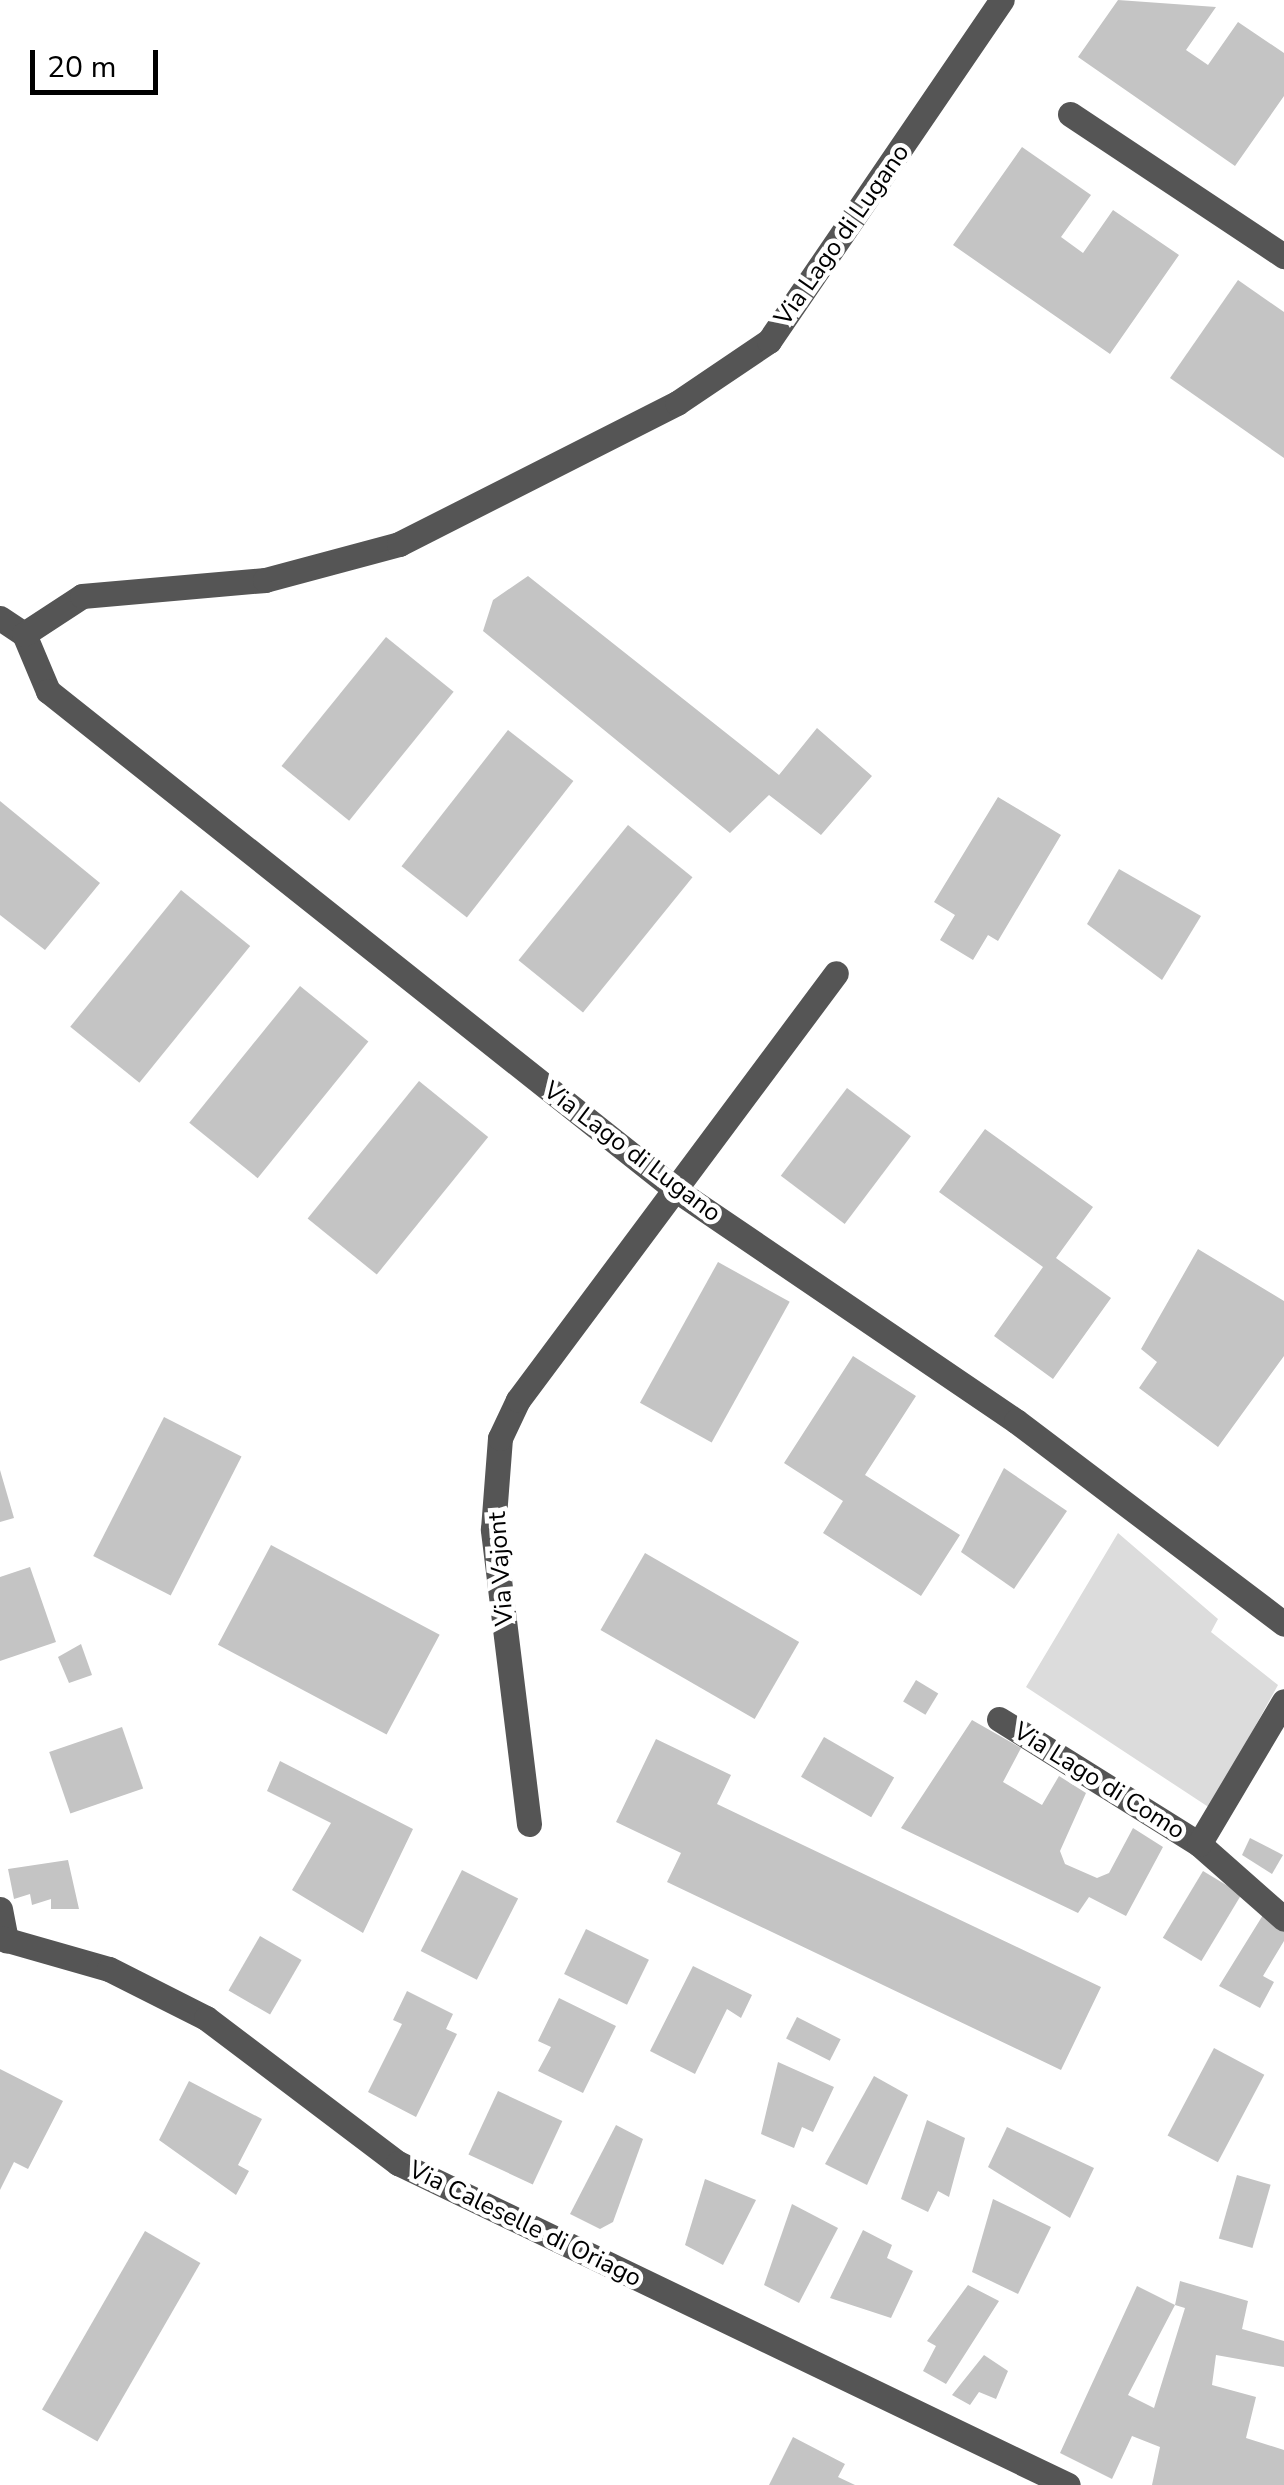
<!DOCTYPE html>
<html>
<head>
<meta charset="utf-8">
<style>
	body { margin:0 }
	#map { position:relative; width:1284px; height:2485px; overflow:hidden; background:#fff; font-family:"Nunito Sans",sans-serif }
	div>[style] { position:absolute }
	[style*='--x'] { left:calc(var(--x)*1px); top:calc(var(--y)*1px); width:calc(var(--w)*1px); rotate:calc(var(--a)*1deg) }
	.green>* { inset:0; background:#dcdcdc }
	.building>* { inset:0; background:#c4c4c4; transform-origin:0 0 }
	.minor>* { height:25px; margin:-12.5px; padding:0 12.5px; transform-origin:12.5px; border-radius:12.5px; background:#555 }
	span { translate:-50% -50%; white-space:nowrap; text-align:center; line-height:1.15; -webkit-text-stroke:9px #fff; paint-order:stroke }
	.street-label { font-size:25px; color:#000 }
	.scale { position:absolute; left:30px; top:50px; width:128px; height:45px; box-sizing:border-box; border:5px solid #000; border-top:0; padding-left:12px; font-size:30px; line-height:35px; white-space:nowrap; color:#000; -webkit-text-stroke:8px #fff; paint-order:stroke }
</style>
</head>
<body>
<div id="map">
	<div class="green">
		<i style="clip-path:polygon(1118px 1533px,1218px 1619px,1211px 1632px,1278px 1685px,1210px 1808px,1026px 1687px)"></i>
	</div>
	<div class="building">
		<i style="clip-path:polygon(1118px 0,1216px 7px,1186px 50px,1208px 65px,1238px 22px,1284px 53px,1284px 96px,1235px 166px,1078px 57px)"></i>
		<i style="clip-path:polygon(1022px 147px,1091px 195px,1061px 237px,1083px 253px,1113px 210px,1179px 255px,1110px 354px,953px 245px)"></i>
		<i style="clip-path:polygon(1238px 280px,1284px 312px,1284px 458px,1170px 378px)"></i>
		<i style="clip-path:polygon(528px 576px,779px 775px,817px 728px,872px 776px,821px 835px,769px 795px,730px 833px,483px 631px,493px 600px)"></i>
		<i style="left:386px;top:637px;width:87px;height:166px;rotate:39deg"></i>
		<i style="left:508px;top:730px;width:83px;height:173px;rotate:38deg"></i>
		<i style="clip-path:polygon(998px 797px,1061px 835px,998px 941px,988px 935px,973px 960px,940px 940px,955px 915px,934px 902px)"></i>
		<i style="clip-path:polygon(0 801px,100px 883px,45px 950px,0 915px)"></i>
		<i style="left:628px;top:825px;width:83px;height:174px;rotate:39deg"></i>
		<i style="clip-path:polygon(1119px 869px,1201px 916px,1162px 980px,1087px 924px)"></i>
		<i style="left:181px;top:890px;width:89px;height:176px;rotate:39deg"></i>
		<i style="left:300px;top:986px;width:88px;height:176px;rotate:39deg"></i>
		<i style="left:419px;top:1081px;width:89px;height:177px;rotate:39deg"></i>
		<i style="left:847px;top:1088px;width:80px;height:110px;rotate:37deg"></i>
		<i style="clip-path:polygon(985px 1129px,1093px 1207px,1056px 1258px,1111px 1298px,1053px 1379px,994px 1336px,1043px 1267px,939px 1192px)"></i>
		<i style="clip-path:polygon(1198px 1249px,1284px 1301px,1284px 1356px,1218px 1447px,1139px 1388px,1157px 1362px,1141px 1349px)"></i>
		<i style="left:718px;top:1262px;width:82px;height:161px;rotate:29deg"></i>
		<i style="clip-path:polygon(853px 1356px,916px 1396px,865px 1475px,960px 1535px,921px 1596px,823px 1533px,843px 1501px,784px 1463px)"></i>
		<i style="left:164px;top:1417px;width:87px;height:156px;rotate:27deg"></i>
		<i style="clip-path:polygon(1004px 1468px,1067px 1511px,1014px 1589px,961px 1552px)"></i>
		<i style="clip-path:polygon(0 1470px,14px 1518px,0 1522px)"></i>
		<i style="left:271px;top:1545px;width:191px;height:113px;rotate:28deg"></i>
		<i style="left:645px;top:1553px;width:178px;height:89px;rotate:30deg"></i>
		<i style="clip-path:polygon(30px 1567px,56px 1642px,0 1661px,0 1577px)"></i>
		<i style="clip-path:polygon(81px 1644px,92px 1675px,69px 1683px,58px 1657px)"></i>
		<i style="left:916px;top:1680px;width:26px;height:25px;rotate:31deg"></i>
		<i style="clip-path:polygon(972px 1720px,1021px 1748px,1003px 1782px,1042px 1805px,1059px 1776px,1086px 1793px,1060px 1851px,1065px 1864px,1097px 1878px,1109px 1873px,1133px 1828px,1163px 1847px,1126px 1916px,1089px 1897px,1078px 1913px,901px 1828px)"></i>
		<i style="left:122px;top:1727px;width:65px;height:77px;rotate:71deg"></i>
		<i style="left:824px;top:1737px;width:81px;height:46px;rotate:30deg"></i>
		<i style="clip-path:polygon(656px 1739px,731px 1775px,717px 1804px,1101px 1987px,1061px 2070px,667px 1882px,681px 1853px,616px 1822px)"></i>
		<i style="clip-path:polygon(280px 1761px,413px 1829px,363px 1933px,292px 1890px,331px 1823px,267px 1791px)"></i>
		<i style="clip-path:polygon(1250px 1838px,1283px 1855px,1272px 1874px,1242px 1855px)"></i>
		<i style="clip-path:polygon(68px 1860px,79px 1909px,51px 1909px,51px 1899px,32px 1905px,30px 1894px,14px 1899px,8px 1869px)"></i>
		<i style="left:462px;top:1870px;width:63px;height:91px;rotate:27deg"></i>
		<i style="left:1203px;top:1871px;width:45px;height:78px;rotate:31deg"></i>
		<i style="clip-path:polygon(1263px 1915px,1284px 1929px,1284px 1941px,1263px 1976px,1274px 1982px,1260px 2008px,1219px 1986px)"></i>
		<i style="left:586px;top:1929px;width:70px;height:50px;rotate:26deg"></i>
		<i style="left:260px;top:1936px;width:48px;height:63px;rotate:30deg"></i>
		<i style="clip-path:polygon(693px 1966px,752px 1995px,741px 2018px,727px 2009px,695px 2074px,650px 2051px)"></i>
		<i style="clip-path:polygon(407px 1991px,453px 2014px,446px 2029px,457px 2034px,416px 2117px,368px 2092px,402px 2024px,393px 2020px)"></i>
		<i style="clip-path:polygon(559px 1998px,616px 2026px,583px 2093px,538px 2071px,551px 2047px,538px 2041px)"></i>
		<i style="left:797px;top:2017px;width:49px;height:24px;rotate:27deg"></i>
		<i style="left:1214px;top:2048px;width:57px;height:99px;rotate:28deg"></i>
		<i style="clip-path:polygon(778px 2062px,834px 2087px,813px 2132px,802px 2127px,794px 2148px,761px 2134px)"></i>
		<i style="clip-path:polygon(0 2069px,63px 2101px,28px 2169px,14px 2162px,0 2190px)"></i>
		<i style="clip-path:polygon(874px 2076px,908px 2095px,867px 2185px,825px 2164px)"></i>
		<i style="clip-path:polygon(189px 2081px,262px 2119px,238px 2165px,249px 2171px,236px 2195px,159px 2140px)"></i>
		<i style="left:498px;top:2091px;width:71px;height:70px;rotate:25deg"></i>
		<i style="clip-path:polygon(927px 2120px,965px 2138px,949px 2197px,938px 2191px,928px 2212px,901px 2199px)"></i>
		<i style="clip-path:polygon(616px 2125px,643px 2139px,613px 2222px,600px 2229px,570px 2214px)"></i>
		<i style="clip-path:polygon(1007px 2127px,1094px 2168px,1070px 2218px,988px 2167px)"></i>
		<i style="left:1237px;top:2175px;width:35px;height:66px;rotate:16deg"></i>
		<i style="clip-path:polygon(705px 2179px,756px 2200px,723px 2265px,685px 2245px)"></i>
		<i style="clip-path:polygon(993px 2199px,1051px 2227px,1018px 2294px,972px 2272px)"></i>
		<i style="clip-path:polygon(792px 2204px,838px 2228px,799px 2303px,764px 2285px)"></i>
		<i style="clip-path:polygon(863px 2230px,892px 2245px,887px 2258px,913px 2271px,891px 2318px,830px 2298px)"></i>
		<i style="left:145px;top:2231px;width:64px;height:206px;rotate:30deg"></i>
		<i style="clip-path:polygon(evenodd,1180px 2281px,1248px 2301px,1242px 2329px,1284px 2341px,1284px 2367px,1216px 2355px,1212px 2385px,1256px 2397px,1246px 2438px,1284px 2450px,1284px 2485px,1152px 2485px,1160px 2447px,1132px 2436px,1112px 2479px,1060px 2453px,1137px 2286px,1175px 2305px,1180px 2281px,1175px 2305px,1185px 2308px,1154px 2408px,1128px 2395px,1175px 2305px)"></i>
		<i style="clip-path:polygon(968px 2285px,999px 2301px,946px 2384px,923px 2371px,936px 2346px,927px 2341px)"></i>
		<i style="clip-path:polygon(984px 2355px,1008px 2371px,996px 2399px,979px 2392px,970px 2405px,952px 2395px)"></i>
		<i style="clip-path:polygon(793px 2437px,845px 2464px,838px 2477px,855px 2485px,769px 2485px)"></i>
	</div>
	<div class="minor">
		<i style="--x:1070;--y:114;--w:257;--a:33.6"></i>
		<i style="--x:0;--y:618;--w:29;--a:34"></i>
		<i style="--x:24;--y:634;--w:62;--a:67.2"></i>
		<i style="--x:48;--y:691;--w:802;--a:38.47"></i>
		<i style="--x:676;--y:1190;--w:411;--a:34.2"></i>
		<i style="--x:1016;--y:1421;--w:336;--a:37.1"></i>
		<i style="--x:24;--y:634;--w:69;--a:-33.2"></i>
		<i style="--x:82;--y:596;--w:184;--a:-5"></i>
		<i style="--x:265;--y:580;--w:139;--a:-15"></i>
		<i style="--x:399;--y:544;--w:312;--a:-26.9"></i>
		<i style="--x:677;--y:403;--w:111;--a:-34"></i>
		<i style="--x:769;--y:341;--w:413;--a:-55.7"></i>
		<i style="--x:999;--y:1719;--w:236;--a:32"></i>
		<i style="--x:1199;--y:1844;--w:113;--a:41.4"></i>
		<i style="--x:529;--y:1824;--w:297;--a:-97"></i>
		<i style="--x:493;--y:1529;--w:91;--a:-85.6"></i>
		<i style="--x:500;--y:1438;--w:42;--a:-64.7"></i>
		<i style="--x:518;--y:1400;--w:532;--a:-53.32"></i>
		<i style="--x:1199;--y:1844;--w:166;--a:-59.3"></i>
		<i style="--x:0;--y:1909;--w:32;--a:79"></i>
		<i style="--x:0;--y:1938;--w:113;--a:15.9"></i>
		<i style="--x:109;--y:1969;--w:109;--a:26.8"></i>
		<i style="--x:206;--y:2018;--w:241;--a:37.1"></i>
		<i style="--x:398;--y:2163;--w:743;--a:25.67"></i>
	</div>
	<div class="street-label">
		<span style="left:842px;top:235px;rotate:-55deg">Via Lago di Lugano</span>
		<span style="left:632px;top:1152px;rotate:37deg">Via Lago di Lugano</span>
		<span style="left:501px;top:1569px;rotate:-94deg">Via Vajont</span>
		<span style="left:1099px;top:1781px;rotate:32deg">Via Lago di Como</span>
		<span style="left:525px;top:2224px;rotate:26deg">Via Caleselle di Oriago</span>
	</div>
	<div class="scale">20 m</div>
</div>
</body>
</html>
